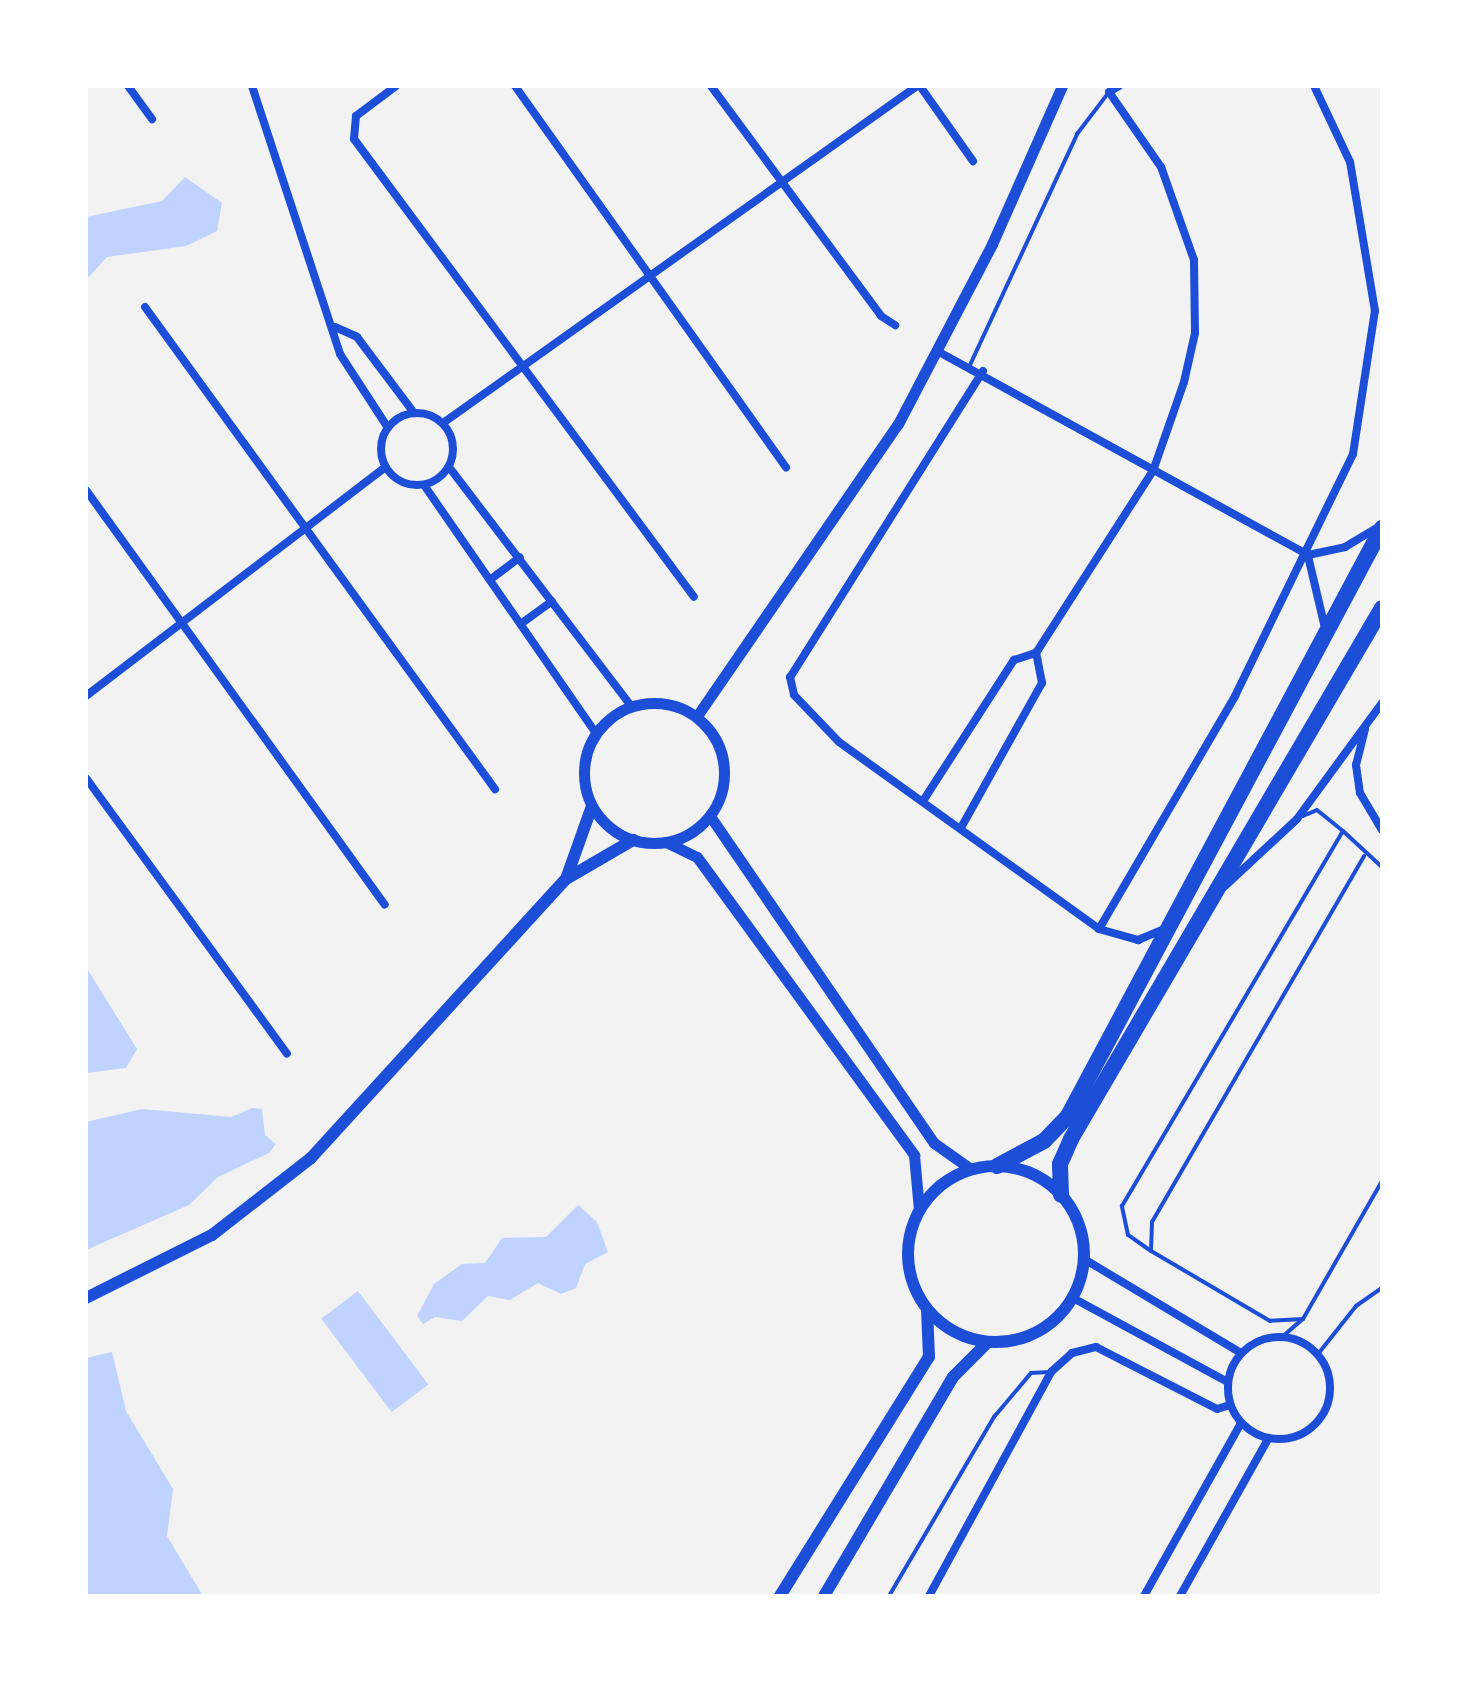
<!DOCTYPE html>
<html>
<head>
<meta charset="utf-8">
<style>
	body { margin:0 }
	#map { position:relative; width:1468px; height:1682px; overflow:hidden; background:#f2f2f2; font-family:Lato,sans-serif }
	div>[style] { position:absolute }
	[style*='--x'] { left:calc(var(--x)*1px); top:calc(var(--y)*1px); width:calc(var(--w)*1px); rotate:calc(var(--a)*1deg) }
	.water>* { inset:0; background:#bfd3fe; transform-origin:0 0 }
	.service>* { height:4px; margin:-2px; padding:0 2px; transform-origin:2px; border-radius:2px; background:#1d4ed8 }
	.minor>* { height:8px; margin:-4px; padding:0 4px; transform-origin:4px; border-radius:4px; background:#1d4ed8 }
	.minor>.ring { margin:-4px; padding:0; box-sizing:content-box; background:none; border:8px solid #1d4ed8; border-radius:50% }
	.tertiary>* { height:11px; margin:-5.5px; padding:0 5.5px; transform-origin:5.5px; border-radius:5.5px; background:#1d4ed8 }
	.tertiary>.ring { margin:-5.5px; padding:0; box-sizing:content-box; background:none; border:11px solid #1d4ed8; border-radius:50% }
	.secondary>* { height:12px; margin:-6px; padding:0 6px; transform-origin:6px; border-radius:6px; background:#1d4ed8 }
	.secondary>.ring { margin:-6px; padding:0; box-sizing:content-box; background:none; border:12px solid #1d4ed8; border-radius:50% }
	.motorway>* { height:16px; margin:-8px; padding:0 8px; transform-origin:8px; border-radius:8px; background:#1d4ed8 }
	span { translate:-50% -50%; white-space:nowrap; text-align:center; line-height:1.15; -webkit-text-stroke:8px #fff; paint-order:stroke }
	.frame { position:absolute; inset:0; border:88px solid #fff; pointer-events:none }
</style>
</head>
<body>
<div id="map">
	<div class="water">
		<i style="clip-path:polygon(185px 177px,222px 203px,217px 231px,186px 246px,107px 257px,86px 280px,86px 217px,162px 201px)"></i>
		<i style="clip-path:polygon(86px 967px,137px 1049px,126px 1068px,86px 1073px)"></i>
		<i style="clip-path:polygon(252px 1108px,262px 1109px,265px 1135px,276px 1144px,269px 1153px,218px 1177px,189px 1205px,86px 1250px,86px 1122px,142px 1109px,231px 1117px)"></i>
		<i style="clip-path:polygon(578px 1205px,597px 1222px,608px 1252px,585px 1264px,576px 1288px,561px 1294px,538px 1283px,510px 1300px,488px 1296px,462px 1321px,435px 1317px,423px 1324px,417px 1316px,434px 1284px,462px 1264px,485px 1263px,502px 1238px,546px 1237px)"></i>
		<i style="left:358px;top:1291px;width:117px;height:46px;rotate:53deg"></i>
		<i style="clip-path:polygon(112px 1352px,126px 1411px,173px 1489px,167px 1536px,203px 1596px,86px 1596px,86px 1358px)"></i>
	</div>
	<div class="service">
		<i style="--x:970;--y:365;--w:255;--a:-65.1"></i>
		<i style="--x:1077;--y:134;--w:53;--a:-52.7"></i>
		<i style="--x:1303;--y:816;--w:15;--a:-23"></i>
		<i style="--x:1317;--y:810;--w:33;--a:39"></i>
		<i style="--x:1151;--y:1251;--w:29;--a:-88"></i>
		<i style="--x:1152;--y:1222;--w:423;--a:-59.9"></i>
		<i style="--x:1303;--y:1319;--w:33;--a:177"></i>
		<i style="--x:1270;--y:1321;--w:138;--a:-149.5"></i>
		<i style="--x:1151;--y:1251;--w:28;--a:-145"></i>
		<i style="--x:1128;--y:1235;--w:30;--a:-102"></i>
		<i style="--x:1122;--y:1206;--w:435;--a:-59.5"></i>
		<i style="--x:1343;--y:831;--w:53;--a:42.7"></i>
		<i style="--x:1282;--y:1337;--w:28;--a:-41"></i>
		<i style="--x:1303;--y:1319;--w:159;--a:-60.2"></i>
		<i style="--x:1318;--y:1354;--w:61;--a:-51.6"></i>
		<i style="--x:1356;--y:1306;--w:32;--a:-35"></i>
		<i style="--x:889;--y:1596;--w:208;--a:-59.6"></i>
		<i style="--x:994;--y:1417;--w:57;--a:-49.9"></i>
		<i style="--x:1031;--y:1373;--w:18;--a:-3"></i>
	</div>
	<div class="minor">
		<i style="--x:128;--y:86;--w:41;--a:54"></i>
		<i style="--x:252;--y:86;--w:282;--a:71.8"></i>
		<i style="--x:340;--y:354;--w:88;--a:57"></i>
		<i style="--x:396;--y:86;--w:50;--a:143.1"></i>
		<i style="--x:356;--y:116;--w:23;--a:95"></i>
		<i style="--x:354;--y:139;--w:570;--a:53.41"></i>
		<i style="--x:515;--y:86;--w:468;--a:54.6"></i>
		<i style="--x:711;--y:86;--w:286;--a:53.5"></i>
		<i style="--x:881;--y:316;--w:17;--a:33"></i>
		<i style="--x:920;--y:86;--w:92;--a:54.8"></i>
		<i style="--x:145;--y:307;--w:596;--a:54.02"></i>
		<i style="--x:335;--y:327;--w:24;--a:24"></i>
		<i style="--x:357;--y:337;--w:95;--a:53.1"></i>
		<i style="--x:939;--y:352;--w:421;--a:28.8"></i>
		<i style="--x:1308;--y:555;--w:38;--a:-12"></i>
		<i style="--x:1345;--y:547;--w:39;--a:-31"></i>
		<i style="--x:983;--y:371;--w:362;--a:122.2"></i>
		<i style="--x:790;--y:677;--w:18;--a:77"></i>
		<i style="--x:794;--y:695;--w:65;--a:46.2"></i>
		<i style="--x:839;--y:742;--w:320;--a:35.7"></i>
		<i style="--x:1099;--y:929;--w:41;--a:15.8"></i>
		<i style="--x:1138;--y:940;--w:26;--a:-23"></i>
		<i class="ring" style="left:381px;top:413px;width:64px;height:64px"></i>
		<i style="--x:443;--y:423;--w:582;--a:-35.41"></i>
		<i style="--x:449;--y:467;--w:300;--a:52.7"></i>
		<i style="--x:424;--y:485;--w:302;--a:55.3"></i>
		<i style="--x:86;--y:490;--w:511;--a:54.23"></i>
		<i style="--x:1308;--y:556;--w:74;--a:76.7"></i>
		<i style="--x:491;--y:579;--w:36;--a:-37"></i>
		<i style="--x:522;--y:623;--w:37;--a:-36"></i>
		<i style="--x:86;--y:696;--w:377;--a:-37.4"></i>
		<i style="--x:1365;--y:729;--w:37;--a:104"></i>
		<i style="--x:1356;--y:765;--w:28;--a:82"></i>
		<i style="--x:1360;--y:793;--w:43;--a:59.3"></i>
		<i style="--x:86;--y:778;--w:341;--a:53.9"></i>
		<i style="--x:923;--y:801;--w:168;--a:-57.2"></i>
		<i style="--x:1014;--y:660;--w:23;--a:-18"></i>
		<i style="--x:1036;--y:653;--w:216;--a:-57.3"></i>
		<i style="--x:1153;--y:471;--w:94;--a:-70.8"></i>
		<i style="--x:1184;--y:382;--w:50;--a:-77.3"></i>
		<i style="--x:1195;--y:333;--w:73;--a:-90.8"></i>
		<i style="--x:1194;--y:260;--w:99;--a:-109.5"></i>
		<i style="--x:1161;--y:167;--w:91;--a:-124.7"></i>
		<i style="--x:1109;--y:92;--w:12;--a:-31"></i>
		<i style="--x:962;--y:826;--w:164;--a:-60.8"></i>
		<i style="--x:1042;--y:683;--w:31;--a:-101"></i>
		<i style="--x:1225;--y:886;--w:98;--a:-42.9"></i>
		<i style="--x:1297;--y:819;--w:144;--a:-53.8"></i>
		<i style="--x:1099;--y:929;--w:270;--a:-59.7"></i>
		<i style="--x:1235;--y:696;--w:269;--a:-64"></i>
		<i style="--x:1353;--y:454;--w:145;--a:-81.3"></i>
		<i style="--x:1375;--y:311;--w:151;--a:-99.5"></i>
		<i style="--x:1350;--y:162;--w:84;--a:-115.3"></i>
		<i style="--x:1084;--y:1259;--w:183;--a:30.9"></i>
		<i style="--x:1073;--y:1298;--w:176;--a:28.5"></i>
		<i class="ring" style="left:1228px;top:1337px;width:94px;height:94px"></i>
		<i style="--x:929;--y:1596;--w:255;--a:-61.4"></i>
		<i style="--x:1051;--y:1372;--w:28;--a:-42"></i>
		<i style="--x:1072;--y:1353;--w:25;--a:-14"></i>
		<i style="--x:1096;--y:1347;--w:136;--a:27.1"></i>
		<i style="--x:1217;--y:1409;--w:14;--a:-17"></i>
		<i style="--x:1144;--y:1596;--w:198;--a:-60.7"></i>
		<i style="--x:1180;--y:1596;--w:180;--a:-60.7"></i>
	</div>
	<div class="tertiary">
		<i class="ring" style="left:584px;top:703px;width:129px;height:129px"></i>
		<i style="--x:697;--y:716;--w:354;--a:-55.5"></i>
		<i style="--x:898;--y:424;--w:203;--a:-62.4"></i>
		<i style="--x:992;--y:244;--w:173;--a:-66.1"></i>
		<i style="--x:710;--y:816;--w:396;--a:55.6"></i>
		<i style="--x:934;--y:1143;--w:45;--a:35.1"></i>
		<i style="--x:666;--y:842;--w:34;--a:26"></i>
		<i style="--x:697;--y:857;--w:369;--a:53.9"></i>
		<i style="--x:914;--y:1155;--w:55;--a:84.8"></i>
	</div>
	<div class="secondary">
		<i style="--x:566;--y:879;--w:77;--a:-70.4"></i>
		<i class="ring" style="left:908px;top:1166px;width:164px;height:164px"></i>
		<i style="--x:86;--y:1298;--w:141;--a:-26.6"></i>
		<i style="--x:212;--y:1235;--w:125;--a:-37.9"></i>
		<i style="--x:311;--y:1158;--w:378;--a:-47.6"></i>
		<i style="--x:566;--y:879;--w:78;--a:-30.2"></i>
		<i style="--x:780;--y:1596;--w:282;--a:-58.1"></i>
		<i style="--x:929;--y:1357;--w:48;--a:-92.4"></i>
		<i style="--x:824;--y:1596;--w:254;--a:-59.5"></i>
		<i style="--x:953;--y:1377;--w:49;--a:-45"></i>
	</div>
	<div class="motorway">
		<i style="--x:997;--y:1166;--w:53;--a:-28"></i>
		<i style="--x:1044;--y:1141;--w:35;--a:-46"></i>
		<i style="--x:1068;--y:1116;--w:667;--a:-61.9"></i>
		<i style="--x:1061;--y:1195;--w:31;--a:-92"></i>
		<i style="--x:1060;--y:1164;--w:27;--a:-66"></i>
		<i style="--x:1071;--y:1139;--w:615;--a:-59.64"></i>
	</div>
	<div class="frame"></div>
</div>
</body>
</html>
